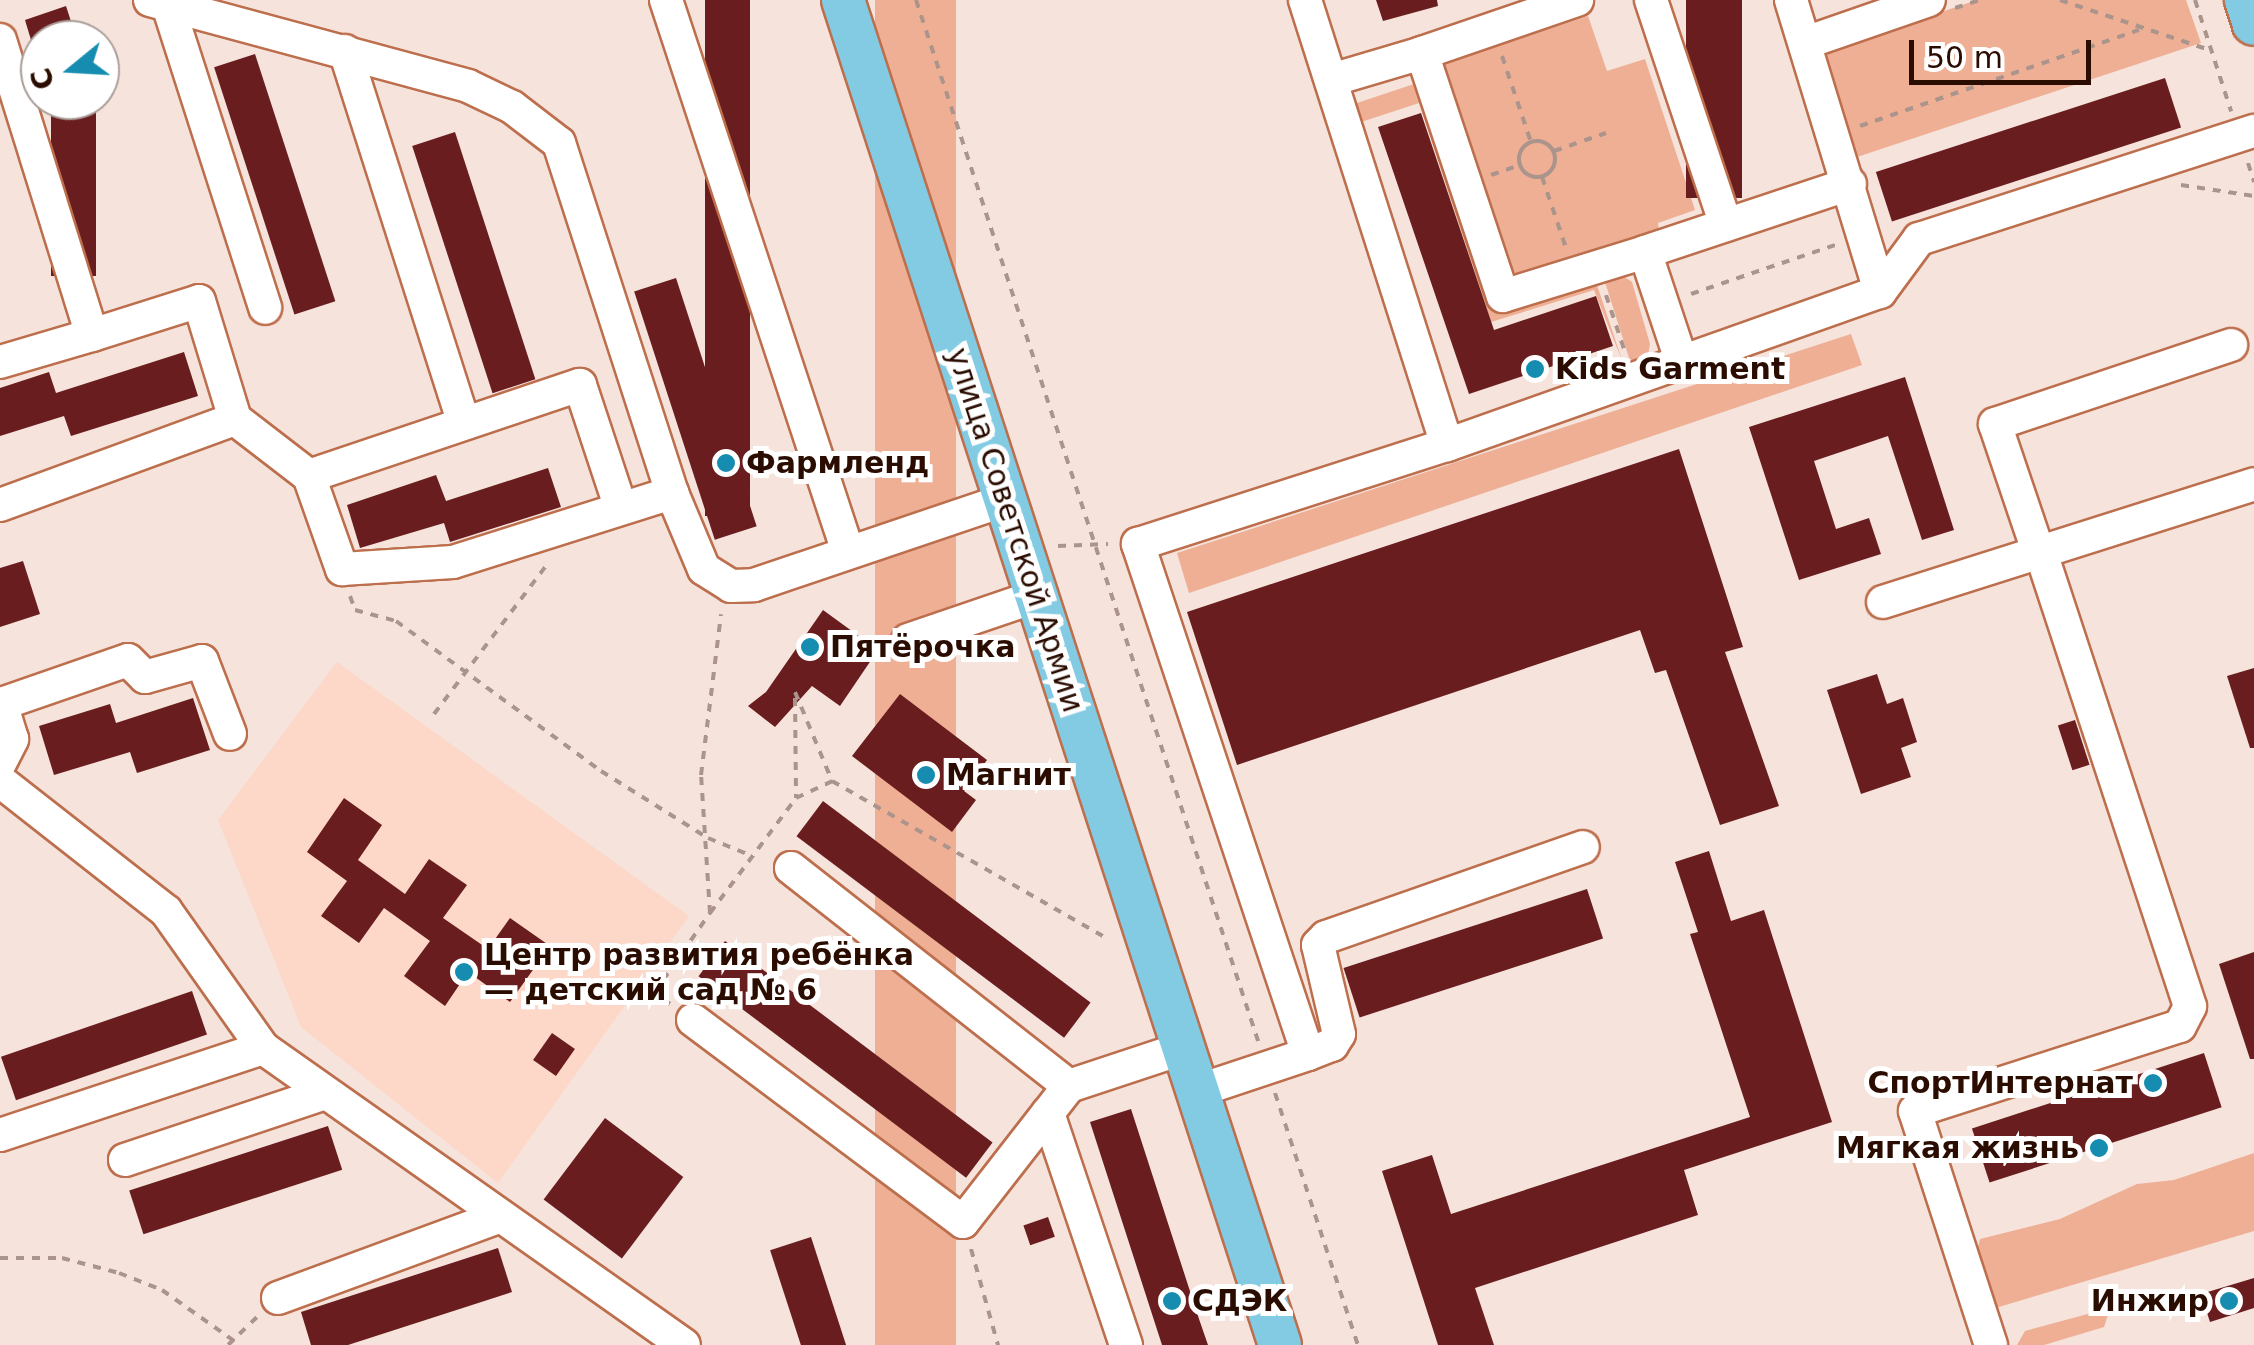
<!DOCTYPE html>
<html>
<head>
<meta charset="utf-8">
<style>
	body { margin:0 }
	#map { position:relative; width:2254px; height:1345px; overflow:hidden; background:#f5e3dc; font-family:"DejaVu Sans",sans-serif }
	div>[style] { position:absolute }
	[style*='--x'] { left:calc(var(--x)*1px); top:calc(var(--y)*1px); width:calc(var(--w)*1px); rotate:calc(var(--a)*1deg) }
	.built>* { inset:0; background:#fdd7c7 }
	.green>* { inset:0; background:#eeaf94; transform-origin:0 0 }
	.building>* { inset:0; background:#6a1d1e; transform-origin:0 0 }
	.path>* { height:4px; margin-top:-2px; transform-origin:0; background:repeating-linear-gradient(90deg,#ab948c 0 8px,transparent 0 16px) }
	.path>.ring { margin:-2px; padding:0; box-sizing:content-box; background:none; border:4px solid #ab948c; border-radius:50% }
	.roads { filter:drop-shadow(2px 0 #bd6f4d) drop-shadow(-2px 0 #bd6f4d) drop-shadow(0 2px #bd6f4d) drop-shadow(0 -2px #bd6f4d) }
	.minor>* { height:32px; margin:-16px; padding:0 16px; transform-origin:16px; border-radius:16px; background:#fff }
	.major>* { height:42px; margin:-21px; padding:0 21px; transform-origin:21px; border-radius:21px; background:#83cbe3 }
	.dots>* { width:28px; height:28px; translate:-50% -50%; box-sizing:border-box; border:5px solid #fff; border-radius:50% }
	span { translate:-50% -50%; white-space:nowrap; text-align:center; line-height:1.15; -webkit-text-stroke:10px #fff; paint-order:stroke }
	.poi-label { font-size:30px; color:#2a0c01; font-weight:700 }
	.left { translate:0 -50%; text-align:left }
	.right { translate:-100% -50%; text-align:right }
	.street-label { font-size:30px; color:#2a0c01 }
	.north { position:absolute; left:20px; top:20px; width:100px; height:100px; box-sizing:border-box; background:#fff; border:2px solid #aa9e99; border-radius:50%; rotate:252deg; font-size:28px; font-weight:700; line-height:40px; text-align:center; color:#2a0c01 }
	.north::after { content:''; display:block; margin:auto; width:35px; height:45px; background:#168db0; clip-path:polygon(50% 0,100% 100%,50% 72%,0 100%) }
	.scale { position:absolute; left:1909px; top:40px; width:182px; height:45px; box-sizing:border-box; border:5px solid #2a0c01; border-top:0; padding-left:12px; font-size:30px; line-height:35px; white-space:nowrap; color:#2a0c01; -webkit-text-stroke:8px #fff; paint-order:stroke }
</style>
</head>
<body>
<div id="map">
	<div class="built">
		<i style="clip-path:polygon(337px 662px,689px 916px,498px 1183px,301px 1027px,218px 820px)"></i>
	</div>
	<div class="green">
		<i style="left:875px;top:0;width:81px;height:1417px"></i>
		<i style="clip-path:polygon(1977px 0,2186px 0,2201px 43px,1854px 158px,1819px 53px)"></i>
		<i style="clip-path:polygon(1588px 16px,1607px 71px,1645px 59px,1695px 210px,1658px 223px,1659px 230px,1513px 279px,1441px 65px)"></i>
		<i style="clip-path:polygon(1414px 84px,1430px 99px,1500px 312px,1596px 282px,1623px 363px,1594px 290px,1491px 322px,1419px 103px,1346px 127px,1354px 104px)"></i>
		<i style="clip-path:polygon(1623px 276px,1632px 282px,1650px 344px,1648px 355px,1630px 361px,1605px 282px)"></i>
		<i style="clip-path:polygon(1851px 334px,1862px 365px,1189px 593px,1177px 553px)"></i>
		<i style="clip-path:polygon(2254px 1153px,2254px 1231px,1992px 1309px,1972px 1272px,1980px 1239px,2060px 1219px,2137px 1184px,2174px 1180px)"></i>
		<i style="clip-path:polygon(2110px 1308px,2104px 1327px,2044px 1345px,2017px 1345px,2025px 1331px)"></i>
	</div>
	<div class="building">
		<i style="left:705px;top:0;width:45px;height:516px"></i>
		<i style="clip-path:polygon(1376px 0,1437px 0,1438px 6px,1383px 21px)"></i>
		<i style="left:1686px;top:0;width:56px;height:198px"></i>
		<i style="clip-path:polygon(66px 6px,77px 40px,31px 40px,25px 20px)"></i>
		<i style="left:255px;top:54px;width:260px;height:43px;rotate:72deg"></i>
		<i style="left:2165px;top:78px;width:52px;height:304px;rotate:72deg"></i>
		<i style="left:51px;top:100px;width:45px;height:176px"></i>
		<i style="clip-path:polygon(1421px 113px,1494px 330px,1596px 296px,1613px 346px,1469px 394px,1378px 127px)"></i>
		<i style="left:455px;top:132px;width:260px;height:45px;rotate:72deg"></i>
		<i style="left:676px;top:278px;width:261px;height:44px;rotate:72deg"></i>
		<i style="clip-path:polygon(184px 352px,198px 396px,71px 436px,64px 416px,0 436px,0 388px,49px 372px,56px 393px)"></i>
		<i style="clip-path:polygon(1905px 377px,1954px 530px,1922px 540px,1888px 436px,1814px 461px,1836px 529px,1869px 518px,1881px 554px,1799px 580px,1749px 427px)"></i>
		<i style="clip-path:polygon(1679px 449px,1743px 647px,1725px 652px,1779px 806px,1720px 825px,1666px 670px,1655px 673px,1640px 630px,1237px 765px,1187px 612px)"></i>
		<i style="clip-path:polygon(548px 468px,561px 507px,450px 542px,444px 523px,360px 548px,347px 505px,436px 475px,446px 501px)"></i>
		<i style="clip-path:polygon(23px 561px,40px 614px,0 627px,0 568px)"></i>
		<i style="clip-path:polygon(823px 610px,878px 650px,840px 706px,812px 686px,775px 727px,748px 706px,766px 692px)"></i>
		<i style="clip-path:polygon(2254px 668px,2254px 748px,2250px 748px,2227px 676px)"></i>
		<i style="clip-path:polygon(1877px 674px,1887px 704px,1903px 698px,1917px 742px,1901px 748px,1911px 777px,1861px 794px,1827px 690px)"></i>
		<i style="clip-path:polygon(900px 694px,987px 760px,964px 791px,976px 800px,952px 832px,852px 756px)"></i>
		<i style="clip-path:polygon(193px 698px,210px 750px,137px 773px,130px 752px,54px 775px,39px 726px,110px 704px,116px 723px)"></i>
		<i style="left:2075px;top:720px;width:47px;height:18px;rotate:72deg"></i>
		<i style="clip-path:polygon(344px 798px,382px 825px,358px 860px,405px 894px,429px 859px,467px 885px,443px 918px,488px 949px,510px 918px,550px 946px,510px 1002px,468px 972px,445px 1006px,404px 976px,430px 941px,384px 908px,359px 943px,321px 916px,347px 881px,307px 852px)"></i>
		<i style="left:823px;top:801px;width:335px;height:44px;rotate:37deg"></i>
		<i style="clip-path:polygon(1709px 851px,1731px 921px,1764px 910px,1832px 1122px,1684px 1170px,1698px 1215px,1475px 1288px,1494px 1345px,1438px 1345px,1382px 1171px,1432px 1155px,1451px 1214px,1750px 1117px,1690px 934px,1698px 932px,1675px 862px)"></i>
		<i style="left:1587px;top:889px;width:52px;height:256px;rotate:72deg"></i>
		<i style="left:725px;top:941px;width:335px;height:44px;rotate:37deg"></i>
		<i style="clip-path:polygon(2254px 952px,2254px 1059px,2250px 1059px,2219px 964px)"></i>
		<i style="left:192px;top:991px;width:46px;height:202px;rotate:71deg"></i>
		<i style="left:552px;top:1033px;width:28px;height:33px;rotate:35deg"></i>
		<i style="left:2204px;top:1053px;width:57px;height:244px;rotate:72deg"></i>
		<i style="clip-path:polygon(1131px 1109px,1199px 1319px,1208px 1345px,1162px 1345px,1090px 1122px)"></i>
		<i style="left:605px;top:1118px;width:98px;height:102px;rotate:37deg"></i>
		<i style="left:328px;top:1126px;width:46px;height:209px;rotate:72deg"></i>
		<i style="left:1048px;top:1217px;width:21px;height:26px;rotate:71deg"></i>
		<i style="left:811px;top:1237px;width:114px;height:43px;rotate:72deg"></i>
		<i style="clip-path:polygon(498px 1248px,512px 1292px,348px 1345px,311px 1345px,301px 1312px)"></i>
		<i style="clip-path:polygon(2254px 1278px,2254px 1308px,2210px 1322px,2201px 1294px)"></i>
	</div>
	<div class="path">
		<i style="--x:916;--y:0;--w:1096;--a:71.81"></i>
		<i style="--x:2060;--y:0;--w:160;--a:18.5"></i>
		<i style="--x:2195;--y:0;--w:117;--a:72"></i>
		<i style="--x:1955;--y:8;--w:25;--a:-18"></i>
		<i style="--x:1502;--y:56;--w:91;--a:71.4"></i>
		<i style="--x:1860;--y:126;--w:295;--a:-19"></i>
		<i class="ring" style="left:1519px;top:141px;width:32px;height:32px"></i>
		<i style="--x:1554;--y:151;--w:55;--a:-19.1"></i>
		<i style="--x:2248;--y:163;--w:20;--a:72"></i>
		<i style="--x:1491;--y:175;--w:31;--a:-19"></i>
		<i style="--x:1542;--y:177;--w:75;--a:71.3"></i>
		<i style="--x:2181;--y:185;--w:74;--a:8.6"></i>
		<i style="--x:1691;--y:294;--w:155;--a:-18.8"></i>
		<i style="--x:1606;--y:295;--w:60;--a:71.6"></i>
		<i style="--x:1058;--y:546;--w:50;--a:-2.3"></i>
		<i style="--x:350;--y:596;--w:15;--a:70"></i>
		<i style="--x:355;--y:610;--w:42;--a:15"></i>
		<i style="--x:396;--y:621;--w:254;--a:36.2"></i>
		<i style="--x:601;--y:771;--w:126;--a:32.1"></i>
		<i style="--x:708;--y:838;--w:48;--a:22.2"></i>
		<i style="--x:795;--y:692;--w:96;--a:67.4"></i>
		<i style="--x:832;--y:781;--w:312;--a:29.8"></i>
		<i style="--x:795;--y:698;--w:100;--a:89.4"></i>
		<i style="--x:434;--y:714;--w:191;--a:-52.9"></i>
		<i style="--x:710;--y:913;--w:138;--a:-93.7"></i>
		<i style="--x:701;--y:775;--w:162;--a:-82.9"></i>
		<i style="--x:670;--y:1004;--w:19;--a:-145"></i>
		<i style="--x:654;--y:993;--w:98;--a:-55"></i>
		<i style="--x:710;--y:913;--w:144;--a:-53.2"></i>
		<i style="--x:796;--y:798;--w:40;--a:-25"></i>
		<i style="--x:1275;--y:1093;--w:265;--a:71.8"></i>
		<i style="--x:971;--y:1249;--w:100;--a:74.3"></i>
		<i style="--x:0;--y:1258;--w:62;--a:0"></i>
		<i style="--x:62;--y:1258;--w:59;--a:14.7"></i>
		<i style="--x:119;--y:1273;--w:46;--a:21.6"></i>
		<i style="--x:162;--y:1290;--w:95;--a:35.2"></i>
		<i style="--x:228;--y:1345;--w:40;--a:-44"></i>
	</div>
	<div class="roads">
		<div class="minor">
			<i style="--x:150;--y:0;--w:329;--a:15.1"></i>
			<i style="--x:468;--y:86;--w:49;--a:25.5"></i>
			<i style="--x:512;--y:107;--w:59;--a:37.5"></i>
			<i style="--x:559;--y:143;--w:368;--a:72.1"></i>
			<i style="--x:666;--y:0;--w:581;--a:71.75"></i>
			<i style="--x:1651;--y:0;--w:237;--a:71.6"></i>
			<i style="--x:1791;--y:0;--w:305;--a:73"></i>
			<i style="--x:168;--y:5;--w:318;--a:72.2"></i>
			<i style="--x:0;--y:40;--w:309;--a:72.7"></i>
			<i style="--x:92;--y:335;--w:112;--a:-17.6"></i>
			<i style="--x:199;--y:301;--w:123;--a:73"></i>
			<i style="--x:1805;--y:43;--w:131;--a:-19.1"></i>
			<i style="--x:345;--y:51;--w:391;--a:72.3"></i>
			<i style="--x:1422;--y:53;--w:164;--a:-18.9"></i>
			<i style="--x:1331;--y:80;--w:95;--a:-16.5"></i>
			<i style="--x:1422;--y:53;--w:256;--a:71.6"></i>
			<i style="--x:1503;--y:296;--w:149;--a:-17.2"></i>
			<i style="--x:0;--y:362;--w:96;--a:-16.4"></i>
			<i style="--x:1683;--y:366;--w:120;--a:-108.4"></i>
			<i style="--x:1645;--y:252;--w:216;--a:-18.4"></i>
			<i style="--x:1447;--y:445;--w:459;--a:-19.5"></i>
			<i style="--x:1880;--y:292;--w:66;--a:-53.7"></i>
			<i style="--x:1919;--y:239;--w:352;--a:-17.9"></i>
			<i style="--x:309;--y:476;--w:286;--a:-18.6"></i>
			<i style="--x:580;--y:385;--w:127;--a:71.7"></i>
			<i style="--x:0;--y:505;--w:250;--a:-20.1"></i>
			<i style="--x:235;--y:419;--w:93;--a:37.6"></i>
			<i style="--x:309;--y:476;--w:99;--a:70.5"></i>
			<i style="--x:342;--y:569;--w:111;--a:-3.6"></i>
			<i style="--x:453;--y:562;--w:230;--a:-17.5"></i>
			<i style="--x:672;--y:493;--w:82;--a:67.2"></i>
			<i style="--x:704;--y:569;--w:32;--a:32"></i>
			<i style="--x:731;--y:586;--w:23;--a:-2"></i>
			<i style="--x:754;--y:585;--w:265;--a:-18.7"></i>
			<i style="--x:2038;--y:551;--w:134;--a:-108.7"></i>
			<i style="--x:1995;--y:424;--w:249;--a:-18.5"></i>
			<i style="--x:1883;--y:602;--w:389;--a:-17.6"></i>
			<i style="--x:908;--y:640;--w:136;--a:-18.8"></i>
			<i style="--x:0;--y:763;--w:27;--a:-63"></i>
			<i style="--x:12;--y:739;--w:37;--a:-107"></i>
			<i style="--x:1;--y:704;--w:134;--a:-19.1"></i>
			<i style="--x:128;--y:660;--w:24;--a:45"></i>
			<i style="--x:145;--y:677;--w:59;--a:-15.7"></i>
			<i style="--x:202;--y:661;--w:78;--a:69"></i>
			<i style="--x:0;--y:781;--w:211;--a:38.1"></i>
			<i style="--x:166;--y:911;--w:168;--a:54.7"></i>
			<i style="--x:263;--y:1048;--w:515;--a:35.2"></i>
			<i style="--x:791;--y:868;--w:353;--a:38.1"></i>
			<i style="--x:693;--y:1020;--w:337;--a:36.8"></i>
			<i style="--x:963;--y:1222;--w:138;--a:-52.1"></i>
			<i style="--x:1308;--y:1054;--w:26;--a:-21"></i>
			<i style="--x:1332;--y:1045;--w:13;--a:-58"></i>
			<i style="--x:1339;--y:1034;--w:91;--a:-103.3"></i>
			<i style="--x:1318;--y:945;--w:11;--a:-45"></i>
			<i style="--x:1326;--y:937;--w:272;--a:-19.3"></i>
			<i style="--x:1197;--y:1091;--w:117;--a:-18.4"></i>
			<i style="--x:1308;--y:1054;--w:538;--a:-108.43"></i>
			<i style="--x:1138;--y:544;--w:324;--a:-17.8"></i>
			<i style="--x:1447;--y:445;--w:467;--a:-107.7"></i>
			<i style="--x:0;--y:1135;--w:277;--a:-18.3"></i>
			<i style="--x:125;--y:1160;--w:211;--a:-18.5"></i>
			<i style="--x:278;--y:1298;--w:232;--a:-20.2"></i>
			<i style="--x:1126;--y:1345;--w:245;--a:-108.6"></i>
			<i style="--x:1048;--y:1113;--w:34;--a:-52"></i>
			<i style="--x:1069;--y:1086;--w:121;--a:-18.3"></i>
			<i style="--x:1991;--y:1345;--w:246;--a:-108"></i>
			<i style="--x:1915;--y:1111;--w:278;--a:-17.8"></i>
			<i style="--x:2180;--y:1026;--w:22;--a:-63"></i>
			<i style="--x:2190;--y:1006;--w:480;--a:-108.2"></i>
		</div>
		<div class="major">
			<i style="--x:843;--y:0;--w:1414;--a:72"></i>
			<i style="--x:2246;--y:0;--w:25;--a:72"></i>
		</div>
	</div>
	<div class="dots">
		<i style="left:1535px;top:369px;background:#168db0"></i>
		<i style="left:726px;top:463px;background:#168db0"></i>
		<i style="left:810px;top:647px;background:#168db0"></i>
		<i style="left:926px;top:775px;background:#168db0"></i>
		<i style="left:464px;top:972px;background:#168db0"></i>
		<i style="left:2153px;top:1083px;background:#168db0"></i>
		<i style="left:2099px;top:1148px;background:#168db0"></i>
		<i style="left:1172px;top:1301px;background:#168db0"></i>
		<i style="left:2229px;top:1301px;background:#168db0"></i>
	</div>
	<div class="poi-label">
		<span class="left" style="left:1555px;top:369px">Kids Garment</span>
		<span class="left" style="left:746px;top:463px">Фармленд</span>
		<span class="left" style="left:830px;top:647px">Пятёрочка</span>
		<span class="left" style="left:946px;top:775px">Магнит</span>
		<span class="left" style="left:484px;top:972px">Центр развития ребёнка<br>— детский сад № 6</span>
		<span class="right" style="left:2133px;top:1083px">СпортИнтернат</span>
		<span class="right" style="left:2079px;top:1148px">Мягкая жизнь</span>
		<span class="left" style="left:1192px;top:1301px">СДЭК</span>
		<span class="right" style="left:2209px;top:1301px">Инжир</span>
	</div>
	<div class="street-label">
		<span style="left:1015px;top:530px;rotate:72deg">улица Советской Армии</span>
	</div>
	<div class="north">С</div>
	<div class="scale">50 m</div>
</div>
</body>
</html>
